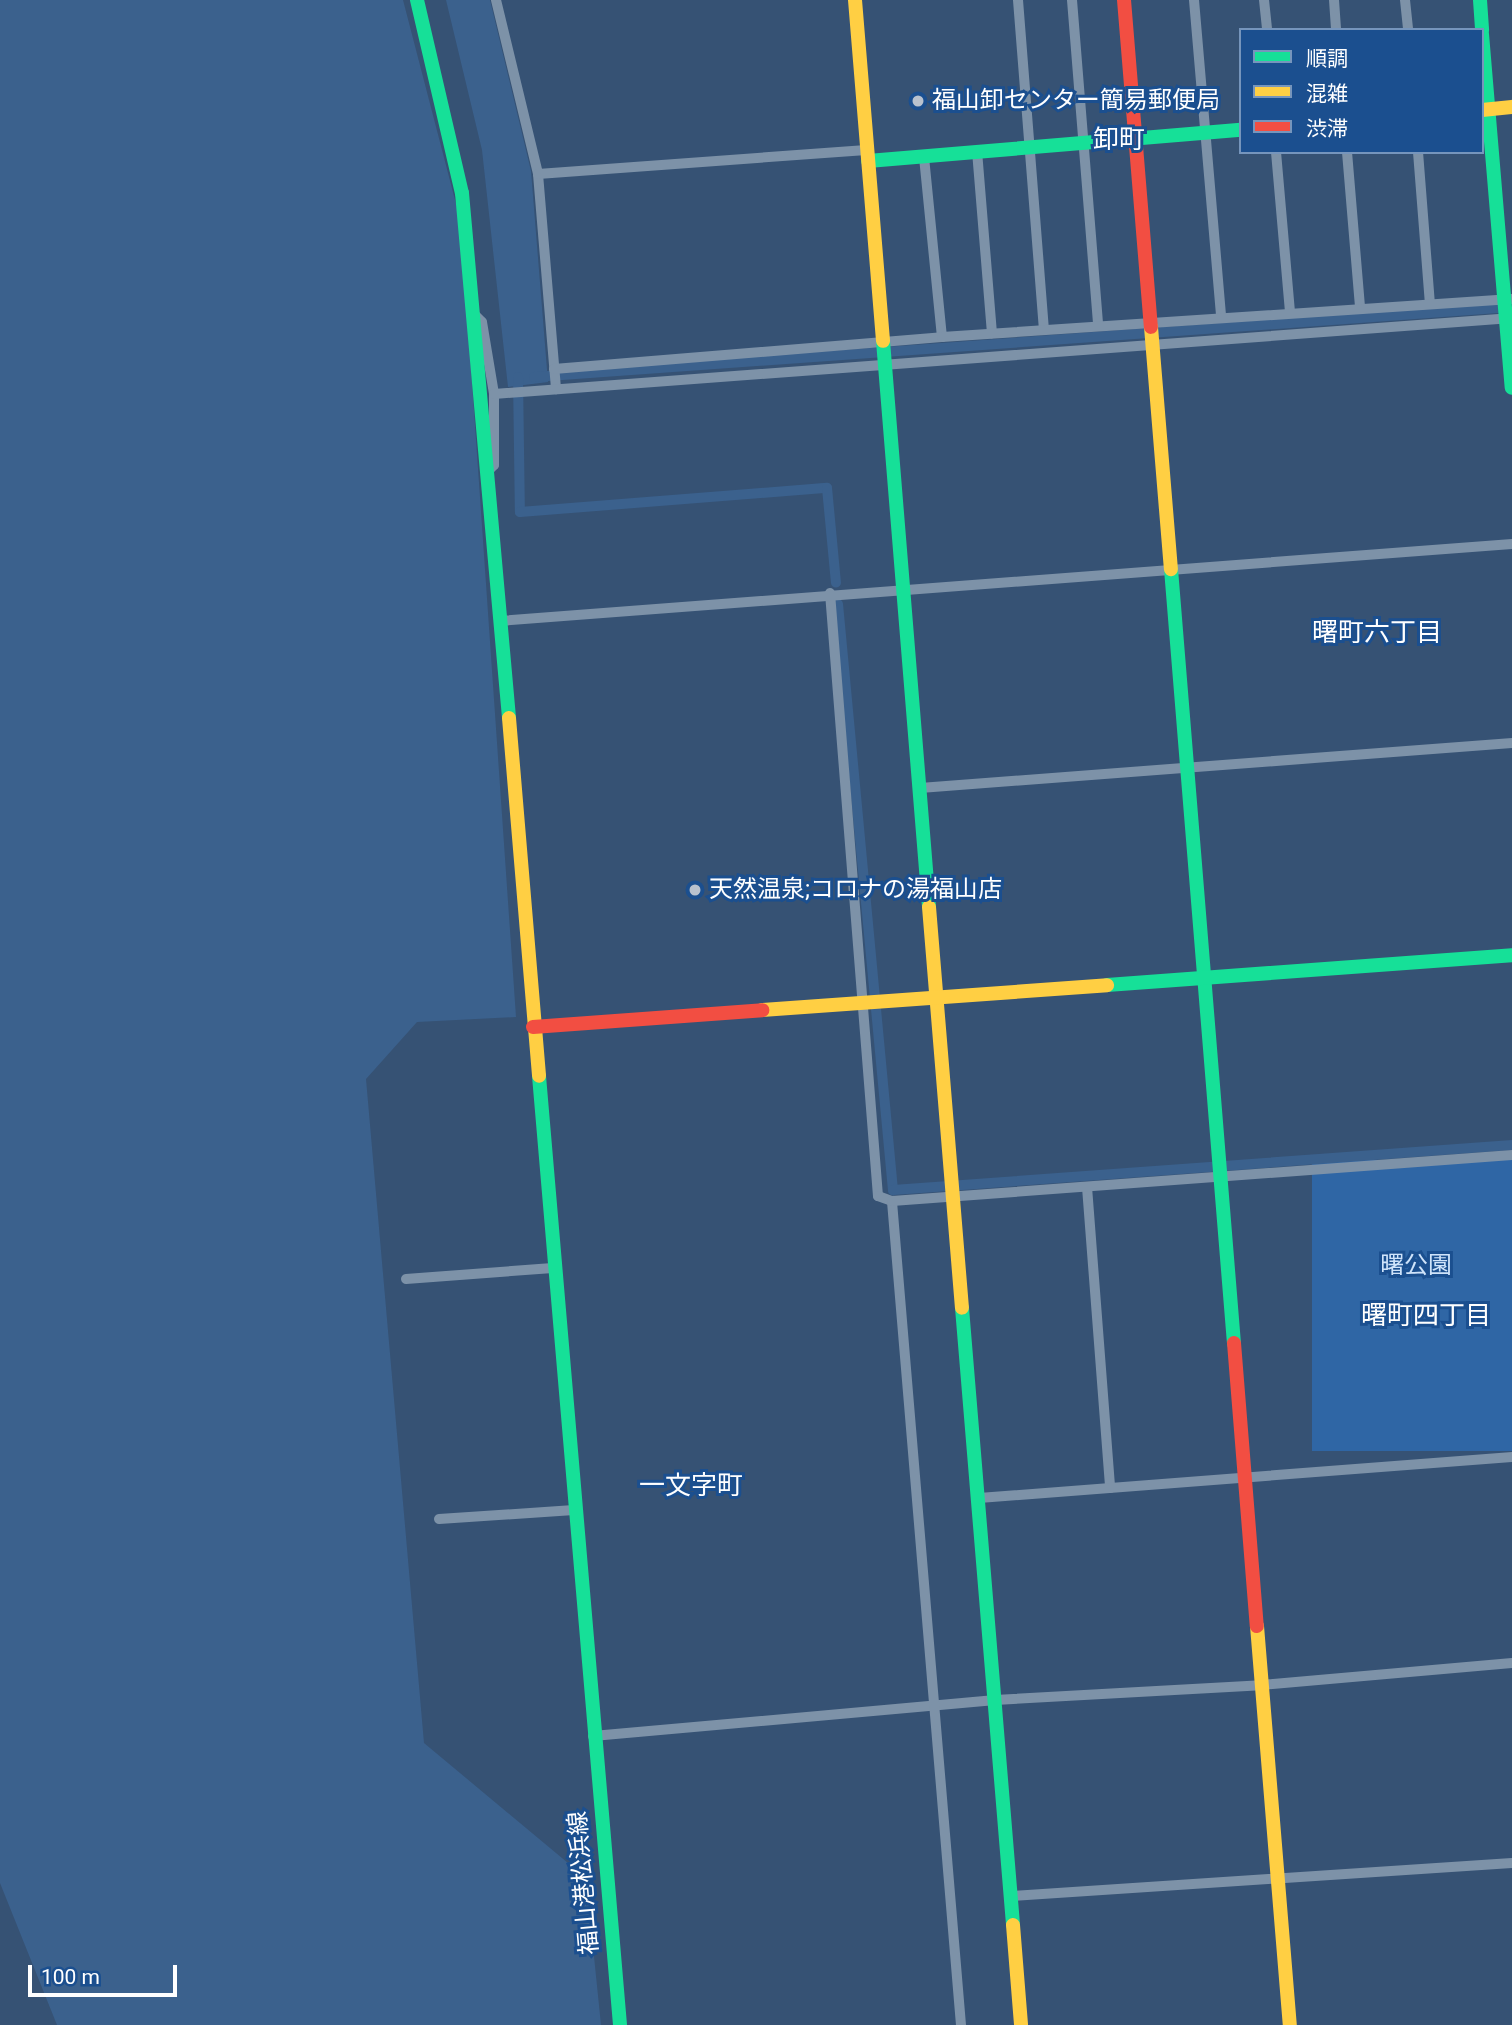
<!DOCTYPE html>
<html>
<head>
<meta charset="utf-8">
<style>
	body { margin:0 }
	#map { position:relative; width:1512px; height:2025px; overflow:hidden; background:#365274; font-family:Roboto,"Noto Sans JP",sans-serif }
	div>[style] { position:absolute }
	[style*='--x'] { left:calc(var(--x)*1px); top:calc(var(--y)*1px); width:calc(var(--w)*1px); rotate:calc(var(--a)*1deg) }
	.green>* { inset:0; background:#2f66a5; transform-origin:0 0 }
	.water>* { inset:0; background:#3b618d }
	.canal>* { height:10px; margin:-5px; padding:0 5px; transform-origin:5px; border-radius:5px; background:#3b618d }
	.street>* { height:10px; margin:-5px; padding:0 5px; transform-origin:5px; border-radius:5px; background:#7d92a8 }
	.fast>* { height:14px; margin:-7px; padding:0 7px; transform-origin:7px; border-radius:7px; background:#16e098 }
	.slow>* { height:14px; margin:-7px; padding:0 7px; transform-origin:7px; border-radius:7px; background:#ffcf43 }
	.jam>* { height:14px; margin:-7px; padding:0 7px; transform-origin:7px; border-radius:7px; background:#f24e42 }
	.dots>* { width:19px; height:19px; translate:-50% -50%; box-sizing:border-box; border:4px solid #1b4f8f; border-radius:50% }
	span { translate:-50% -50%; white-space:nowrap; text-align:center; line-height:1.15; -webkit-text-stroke:6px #1b4f8f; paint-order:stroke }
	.poi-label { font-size:24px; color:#fff }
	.left { translate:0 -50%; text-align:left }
	.park-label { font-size:24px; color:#cfe3fa }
	.street-label { font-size:24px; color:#fff }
	.neighbourhood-label { font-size:26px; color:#fff }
	.legend { position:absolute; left:1239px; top:28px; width:245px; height:126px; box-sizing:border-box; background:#1b4f8f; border:2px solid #7695bc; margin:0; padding:9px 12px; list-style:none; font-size:21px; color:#fff }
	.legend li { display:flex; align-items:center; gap:14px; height:35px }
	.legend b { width:35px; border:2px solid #7695bc }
	.scale { position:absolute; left:28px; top:1965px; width:149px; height:32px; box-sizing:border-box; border:4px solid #fff; border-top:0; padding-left:9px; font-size:21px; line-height:24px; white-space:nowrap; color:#fff; -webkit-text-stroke:5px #1b4f8f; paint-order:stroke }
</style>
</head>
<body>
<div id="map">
	<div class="green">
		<i style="left:1512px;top:1160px;width:291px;height:200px;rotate:90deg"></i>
	</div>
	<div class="water">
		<i style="clip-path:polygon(0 0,403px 0,461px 223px,516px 1017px,417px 1022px,366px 1079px,424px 1743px,586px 1878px,601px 2025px,57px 2025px,0 1883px)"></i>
		<i style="clip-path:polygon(446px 0,490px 0,531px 171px,548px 382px,508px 387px,482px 150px)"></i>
	</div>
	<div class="canal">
		<i style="--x:518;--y:377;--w:135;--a:89.2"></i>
		<i style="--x:520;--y:512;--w:308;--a:-4.5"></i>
		<i style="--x:827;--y:488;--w:95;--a:84.6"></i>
		<i style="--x:534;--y:377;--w:981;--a:-4.09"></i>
		<i style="--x:838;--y:604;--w:589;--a:84.64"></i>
		<i style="--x:893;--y:1190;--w:621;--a:-4.16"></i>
	</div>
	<div class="street">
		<i style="--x:496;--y:0;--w:179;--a:76.4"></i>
		<i style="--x:538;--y:174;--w:216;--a:85.2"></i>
		<i style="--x:1018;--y:0;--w:330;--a:85.5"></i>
		<i style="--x:1072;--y:0;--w:327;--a:85.4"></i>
		<i style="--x:1194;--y:0;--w:319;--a:85.1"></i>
		<i style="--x:1264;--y:0;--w:30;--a:84"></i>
		<i style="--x:1334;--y:0;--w:30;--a:86"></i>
		<i style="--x:1405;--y:0;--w:30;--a:84"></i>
		<i style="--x:977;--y:151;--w:183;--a:85.3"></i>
		<i style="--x:1276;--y:152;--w:161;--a:85"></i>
		<i style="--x:1347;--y:152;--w:157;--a:85.2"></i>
		<i style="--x:1418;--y:152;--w:151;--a:85.5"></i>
		<i style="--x:924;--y:157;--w:181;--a:84.3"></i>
		<i style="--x:538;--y:174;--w:329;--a:-4.2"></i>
		<i style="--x:474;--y:314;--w:11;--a:45"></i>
		<i style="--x:482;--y:322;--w:73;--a:80.5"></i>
		<i style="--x:554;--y:369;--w:389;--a:-4.7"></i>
		<i style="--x:942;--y:337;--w:571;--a:-3.81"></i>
		<i style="--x:486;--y:473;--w:11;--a:-45"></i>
		<i style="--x:494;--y:465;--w:71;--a:-90"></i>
		<i style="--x:494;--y:394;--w:1021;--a:-4.27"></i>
		<i style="--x:830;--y:593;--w:605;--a:85.45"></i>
		<i style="--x:878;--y:1196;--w:15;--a:20"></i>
		<i style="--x:499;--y:621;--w:1016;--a:-4.35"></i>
		<i style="--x:920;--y:788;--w:594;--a:-4.35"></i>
		<i style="--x:1087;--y:1187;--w:302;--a:85.6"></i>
		<i style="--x:406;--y:1279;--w:147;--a:-4.3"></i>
		<i style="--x:979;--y:1498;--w:535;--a:-4.4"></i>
		<i style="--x:439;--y:1519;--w:135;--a:-3.8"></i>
		<i style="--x:593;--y:1736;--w:404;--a:-5.1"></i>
		<i style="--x:995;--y:1700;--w:266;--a:-3.2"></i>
		<i style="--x:1261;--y:1685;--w:252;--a:-5"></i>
		<i style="--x:1011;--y:1896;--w:502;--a:-3.77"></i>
		<i style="--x:961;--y:2025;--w:827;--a:-94.79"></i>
		<i style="--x:892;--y:1201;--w:622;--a:-4.24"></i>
	</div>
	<div class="fast">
		<i style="--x:417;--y:0;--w:198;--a:76.9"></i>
		<i style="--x:462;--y:193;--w:527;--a:84.88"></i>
		<i style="--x:1480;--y:0;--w:30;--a:86"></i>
		<i style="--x:1482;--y:34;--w:355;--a:85.2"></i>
		<i style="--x:868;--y:161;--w:374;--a:-4.8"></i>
		<i style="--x:883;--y:341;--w:568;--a:85.35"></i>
		<i style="--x:1171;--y:569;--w:777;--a:85.35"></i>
		<i style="--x:1107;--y:985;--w:406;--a:-4.2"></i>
		<i style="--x:539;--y:1076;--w:952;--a:85.12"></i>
		<i style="--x:962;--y:1308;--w:619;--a:85.27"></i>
	</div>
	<div class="slow">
		<i style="--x:855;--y:0;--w:342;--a:85.3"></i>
		<i style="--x:1482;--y:110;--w:30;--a:-6"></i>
		<i style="--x:1151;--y:327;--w:243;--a:85.3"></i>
		<i style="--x:509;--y:718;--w:359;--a:85.2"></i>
		<i style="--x:929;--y:907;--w:402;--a:85.3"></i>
		<i style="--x:762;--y:1010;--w:346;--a:-4.1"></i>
		<i style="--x:1257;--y:1626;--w:400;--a:85.3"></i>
		<i style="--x:1013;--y:1925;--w:100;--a:85.4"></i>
	</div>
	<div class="jam">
		<i style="--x:1124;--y:0;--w:328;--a:85.3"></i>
		<i style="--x:533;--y:1027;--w:230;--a:-4.2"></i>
		<i style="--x:1234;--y:1343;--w:284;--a:85.4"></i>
	</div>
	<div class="dots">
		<i style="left:918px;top:101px;background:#b9c2ce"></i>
		<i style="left:695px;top:890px;background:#b9c2ce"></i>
	</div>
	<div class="poi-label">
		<span class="left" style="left:932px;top:101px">福山卸センター簡易郵便局</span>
		<span class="left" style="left:709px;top:890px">天然温泉;コロナの湯福山店</span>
	</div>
	<div class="park-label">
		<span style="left:1416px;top:1266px">曙公園</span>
	</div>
	<div class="street-label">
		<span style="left:584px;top:1883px;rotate:-95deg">福山港松浜線</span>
	</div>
	<div class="neighbourhood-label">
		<span style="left:1119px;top:140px">卸町</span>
		<span style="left:1377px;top:633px">曙町六丁目</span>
		<span style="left:1426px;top:1316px">曙町四丁目</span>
		<span style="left:691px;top:1486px">一文字町</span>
	</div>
	<ul class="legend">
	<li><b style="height:9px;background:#16e098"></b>順調</li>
	<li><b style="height:9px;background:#ffcf43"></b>混雑</li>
	<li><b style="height:9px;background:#f24e42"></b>渋滞</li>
	</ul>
	<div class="scale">100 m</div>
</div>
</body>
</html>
